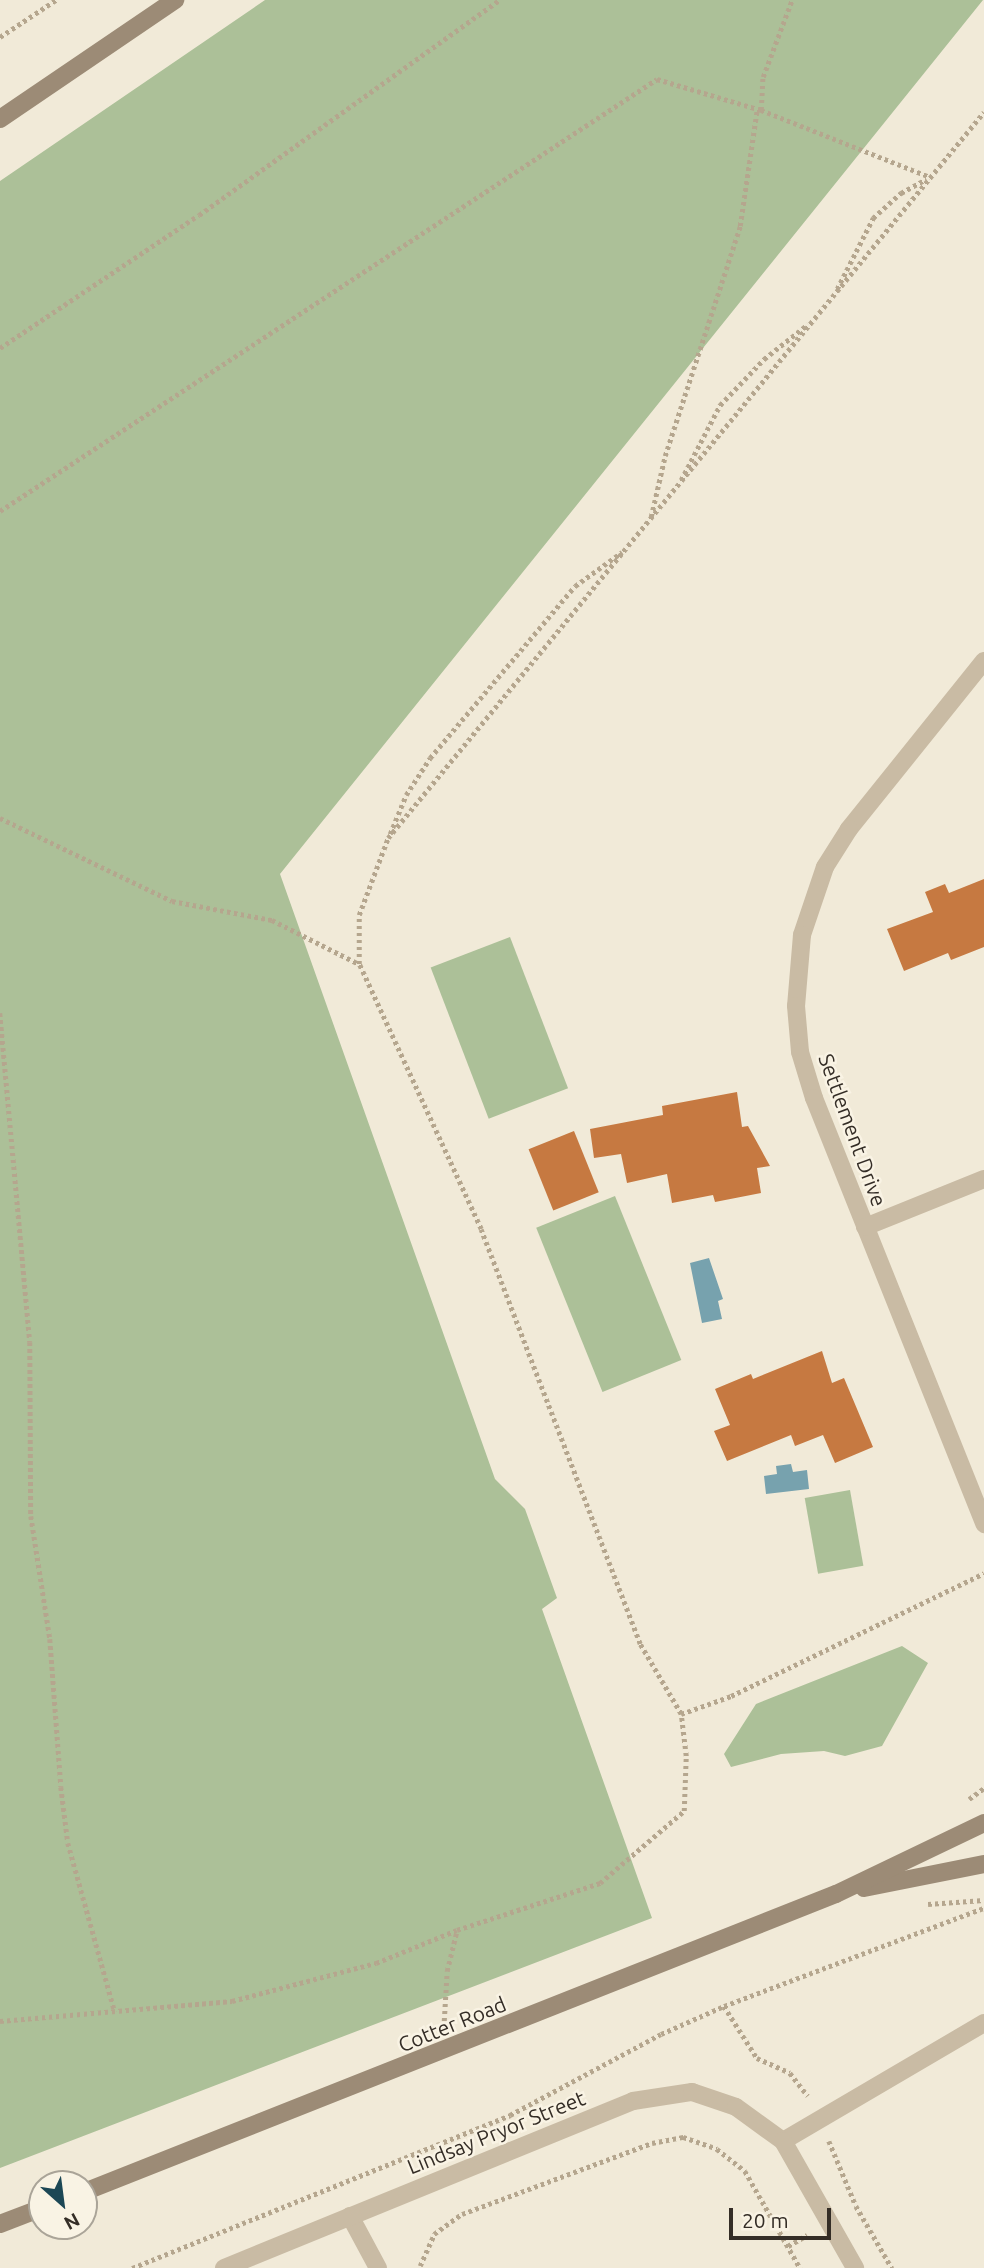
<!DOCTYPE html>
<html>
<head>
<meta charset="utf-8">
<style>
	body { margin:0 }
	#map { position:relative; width:984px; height:2268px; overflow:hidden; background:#f1ead8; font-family:Ubuntu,sans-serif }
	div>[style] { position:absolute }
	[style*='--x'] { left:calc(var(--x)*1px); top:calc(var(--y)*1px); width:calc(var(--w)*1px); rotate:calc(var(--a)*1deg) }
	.green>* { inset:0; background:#acc098; transform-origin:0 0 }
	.water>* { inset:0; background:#77a2ae }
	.building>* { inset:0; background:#c67941; transform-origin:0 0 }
	.path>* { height:4.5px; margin-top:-2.25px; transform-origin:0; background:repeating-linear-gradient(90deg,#b5a68e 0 3.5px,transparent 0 7px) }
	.street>* { height:18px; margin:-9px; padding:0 9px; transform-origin:9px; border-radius:9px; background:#c9bba4 }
	.secondary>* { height:18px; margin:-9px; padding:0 9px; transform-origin:9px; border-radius:9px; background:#9c8b76 }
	span { translate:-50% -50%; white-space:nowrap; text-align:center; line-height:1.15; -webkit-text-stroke:5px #f9f3e4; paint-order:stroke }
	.street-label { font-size:21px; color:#342d26 }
	.north { position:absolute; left:28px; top:2170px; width:70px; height:70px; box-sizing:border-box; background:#f9f3e4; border:2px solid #aaa498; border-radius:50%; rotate:152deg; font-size:19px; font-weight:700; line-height:28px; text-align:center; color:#342d26 }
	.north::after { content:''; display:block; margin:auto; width:24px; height:32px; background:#1c4755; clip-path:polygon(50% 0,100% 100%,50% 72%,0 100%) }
	.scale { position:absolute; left:729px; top:2208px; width:102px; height:32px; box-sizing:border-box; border:4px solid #342d26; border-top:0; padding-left:9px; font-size:21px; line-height:24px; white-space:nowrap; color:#342d26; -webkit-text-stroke:5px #f9f3e4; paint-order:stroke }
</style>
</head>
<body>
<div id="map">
	<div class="green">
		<i style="clip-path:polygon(265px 0,983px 0,280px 874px,495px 1479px,525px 1509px,557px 1598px,542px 1609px,652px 1918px,0 2168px,0 181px)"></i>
		<i style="left:510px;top:937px;width:162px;height:85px;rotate:69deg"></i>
		<i style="left:615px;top:1196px;width:177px;height:85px;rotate:68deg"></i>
		<i style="left:850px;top:1490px;width:77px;height:46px;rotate:80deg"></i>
		<i style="clip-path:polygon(902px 1646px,928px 1663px,882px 1746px,845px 1756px,824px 1751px,781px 1754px,731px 1767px,724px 1754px,756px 1704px)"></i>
	</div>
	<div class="water">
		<i style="clip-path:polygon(709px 1258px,723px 1299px,718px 1301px,722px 1319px,702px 1323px,690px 1263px)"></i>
		<i style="clip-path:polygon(791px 1464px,793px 1472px,807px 1470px,809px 1489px,766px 1494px,764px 1476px,777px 1474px,776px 1466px)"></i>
	</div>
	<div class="building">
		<i style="clip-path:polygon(984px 879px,984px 947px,951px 960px,948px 953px,904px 971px,887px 929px,933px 912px,925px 892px,945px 884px,949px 893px)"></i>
		<i style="clip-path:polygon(737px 1092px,742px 1127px,748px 1126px,770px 1166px,757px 1168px,761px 1193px,715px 1202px,713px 1195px,672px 1203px,667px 1174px,627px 1183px,621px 1154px,594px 1158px,590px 1129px,663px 1115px,662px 1106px)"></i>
		<i style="left:574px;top:1131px;width:66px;height:49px;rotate:68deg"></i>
		<i style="clip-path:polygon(822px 1351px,832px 1383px,844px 1378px,873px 1447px,835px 1463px,823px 1435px,795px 1446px,791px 1435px,727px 1461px,714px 1431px,730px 1425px,715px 1389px,751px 1374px,753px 1379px)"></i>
	</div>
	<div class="path">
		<i style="--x:0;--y:37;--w:67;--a:-33.5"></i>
		<i style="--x:761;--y:110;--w:33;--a:-87"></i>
		<i style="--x:763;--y:77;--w:82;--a:-69.4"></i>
		<i style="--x:837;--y:289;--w:80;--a:-63.1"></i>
		<i style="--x:873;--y:218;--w:38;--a:-42"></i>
		<i style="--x:901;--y:193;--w:29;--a:-29"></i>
		<i style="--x:0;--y:348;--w:239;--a:-33.8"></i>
		<i style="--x:199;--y:215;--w:369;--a:-35.6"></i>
		<i style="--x:681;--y:480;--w:85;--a:-62.5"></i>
		<i style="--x:720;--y:405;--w:64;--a:-46.3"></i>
		<i style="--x:764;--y:359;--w:56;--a:-38.5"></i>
		<i style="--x:0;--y:511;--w:786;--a:-33.33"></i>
		<i style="--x:657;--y:79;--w:109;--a:16.6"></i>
		<i style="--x:761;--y:110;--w:182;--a:21.6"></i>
		<i style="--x:651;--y:517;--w:63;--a:-77.1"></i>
		<i style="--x:665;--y:456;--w:242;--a:-71.9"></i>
		<i style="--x:740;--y:226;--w:118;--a:-81.7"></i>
		<i style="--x:0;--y:818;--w:191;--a:25.8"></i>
		<i style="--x:172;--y:901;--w:102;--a:10.8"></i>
		<i style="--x:272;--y:920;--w:97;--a:26.8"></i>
		<i style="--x:390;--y:834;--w:42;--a:-67.7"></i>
		<i style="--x:406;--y:795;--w:44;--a:-57"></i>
		<i style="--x:430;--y:758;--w:225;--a:-49.9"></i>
		<i style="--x:575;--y:586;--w:58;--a:-35.9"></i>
		<i style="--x:0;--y:1013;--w:330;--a:84.8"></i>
		<i style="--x:30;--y:1342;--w:174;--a:89.7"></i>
		<i style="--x:31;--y:1516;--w:124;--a:81.2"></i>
		<i style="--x:50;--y:1639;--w:148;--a:85.7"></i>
		<i style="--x:61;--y:1787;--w:56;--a:82.9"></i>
		<i style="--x:68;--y:1843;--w:175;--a:74.5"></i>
		<i style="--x:681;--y:1714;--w:81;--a:-120.4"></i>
		<i style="--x:640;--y:1644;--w:444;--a:-111"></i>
		<i style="--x:481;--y:1229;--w:292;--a:-114.7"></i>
		<i style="--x:359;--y:964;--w:49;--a:-90"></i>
		<i style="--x:359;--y:915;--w:82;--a:-69.4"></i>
		<i style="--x:388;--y:838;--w:939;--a:-50.62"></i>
		<i style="--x:969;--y:1799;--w:19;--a:-36"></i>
		<i style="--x:928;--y:1904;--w:56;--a:-4.1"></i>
		<i style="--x:724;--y:2006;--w:62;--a:57.6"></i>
		<i style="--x:757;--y:2058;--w:36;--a:24"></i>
		<i style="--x:790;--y:2073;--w:29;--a:52"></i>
		<i style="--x:0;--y:2021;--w:233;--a:-4.9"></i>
		<i style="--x:232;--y:2001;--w:149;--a:-14.8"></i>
		<i style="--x:376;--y:1963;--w:87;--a:-22.2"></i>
		<i style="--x:457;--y:1930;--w:151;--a:-18.2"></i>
		<i style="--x:600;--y:1883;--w:111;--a:-40.6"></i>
		<i style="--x:684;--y:1811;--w:55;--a:-87.9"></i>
		<i style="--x:686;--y:1756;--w:42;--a:-96.8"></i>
		<i style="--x:681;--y:1714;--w:53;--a:-19.8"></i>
		<i style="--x:731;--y:1696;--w:281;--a:-25.9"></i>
		<i style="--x:444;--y:2021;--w:50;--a:-86.6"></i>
		<i style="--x:447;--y:1971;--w:42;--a:-76.3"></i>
		<i style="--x:829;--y:2141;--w:70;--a:67.4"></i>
		<i style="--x:856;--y:2206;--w:72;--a:59.9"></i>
		<i style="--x:788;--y:2246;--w:22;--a:-30"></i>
		<i style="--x:420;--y:2266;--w:35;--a:-66"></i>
		<i style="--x:434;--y:2234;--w:34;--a:-36"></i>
		<i style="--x:462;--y:2214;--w:203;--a:-20.5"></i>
		<i style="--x:652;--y:2143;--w:32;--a:-11"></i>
		<i style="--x:683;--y:2137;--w:36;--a:19"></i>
		<i style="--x:717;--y:2149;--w:36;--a:38"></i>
		<i style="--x:745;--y:2171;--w:112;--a:60.4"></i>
		<i style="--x:132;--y:2268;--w:408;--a:-22"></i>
		<i style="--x:510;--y:2115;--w:171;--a:-28.2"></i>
		<i style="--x:661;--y:2034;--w:69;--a:-24"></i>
		<i style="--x:724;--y:2006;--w:278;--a:-20.7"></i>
	</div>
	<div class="street">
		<i style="--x:984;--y:661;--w:216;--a:128.8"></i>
		<i style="--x:849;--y:829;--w:45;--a:122.3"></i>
		<i style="--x:825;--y:867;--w:72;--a:108.7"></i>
		<i style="--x:802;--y:935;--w:71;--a:94.8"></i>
		<i style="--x:796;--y:1006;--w:46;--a:85"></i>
		<i style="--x:800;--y:1052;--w:48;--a:73.1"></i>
		<i style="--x:814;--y:1098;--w:459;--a:68.2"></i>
		<i style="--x:865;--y:1227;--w:128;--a:-22"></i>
		<i style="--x:783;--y:2141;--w:233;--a:-30.4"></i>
		<i style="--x:350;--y:2216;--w:59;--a:61.7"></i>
		<i style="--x:224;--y:2268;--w:442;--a:-22.2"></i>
		<i style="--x:633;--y:2101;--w:60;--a:-8.7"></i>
		<i style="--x:692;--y:2092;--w:46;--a:18.8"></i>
		<i style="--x:736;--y:2107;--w:58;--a:35.9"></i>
		<i style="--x:783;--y:2141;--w:146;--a:60.4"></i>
	</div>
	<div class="secondary">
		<i style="--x:0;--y:119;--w:212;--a:-34.2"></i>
		<i style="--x:864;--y:1888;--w:122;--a:-11.3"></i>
		<i style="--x:84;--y:2192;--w:809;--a:-21.62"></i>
		<i style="--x:836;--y:1894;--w:164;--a:-25.6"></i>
		<i style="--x:0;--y:2224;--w:45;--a:-20.9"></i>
	</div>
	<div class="street-label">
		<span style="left:853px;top:1130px;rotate:70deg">Settlement Drive</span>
		<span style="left:452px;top:2024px;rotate:-22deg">Cotter Road</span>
		<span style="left:496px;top:2132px;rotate:-22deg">Lindsay Pryor Street</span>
	</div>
	<div class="north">N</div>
	<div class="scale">20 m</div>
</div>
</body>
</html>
